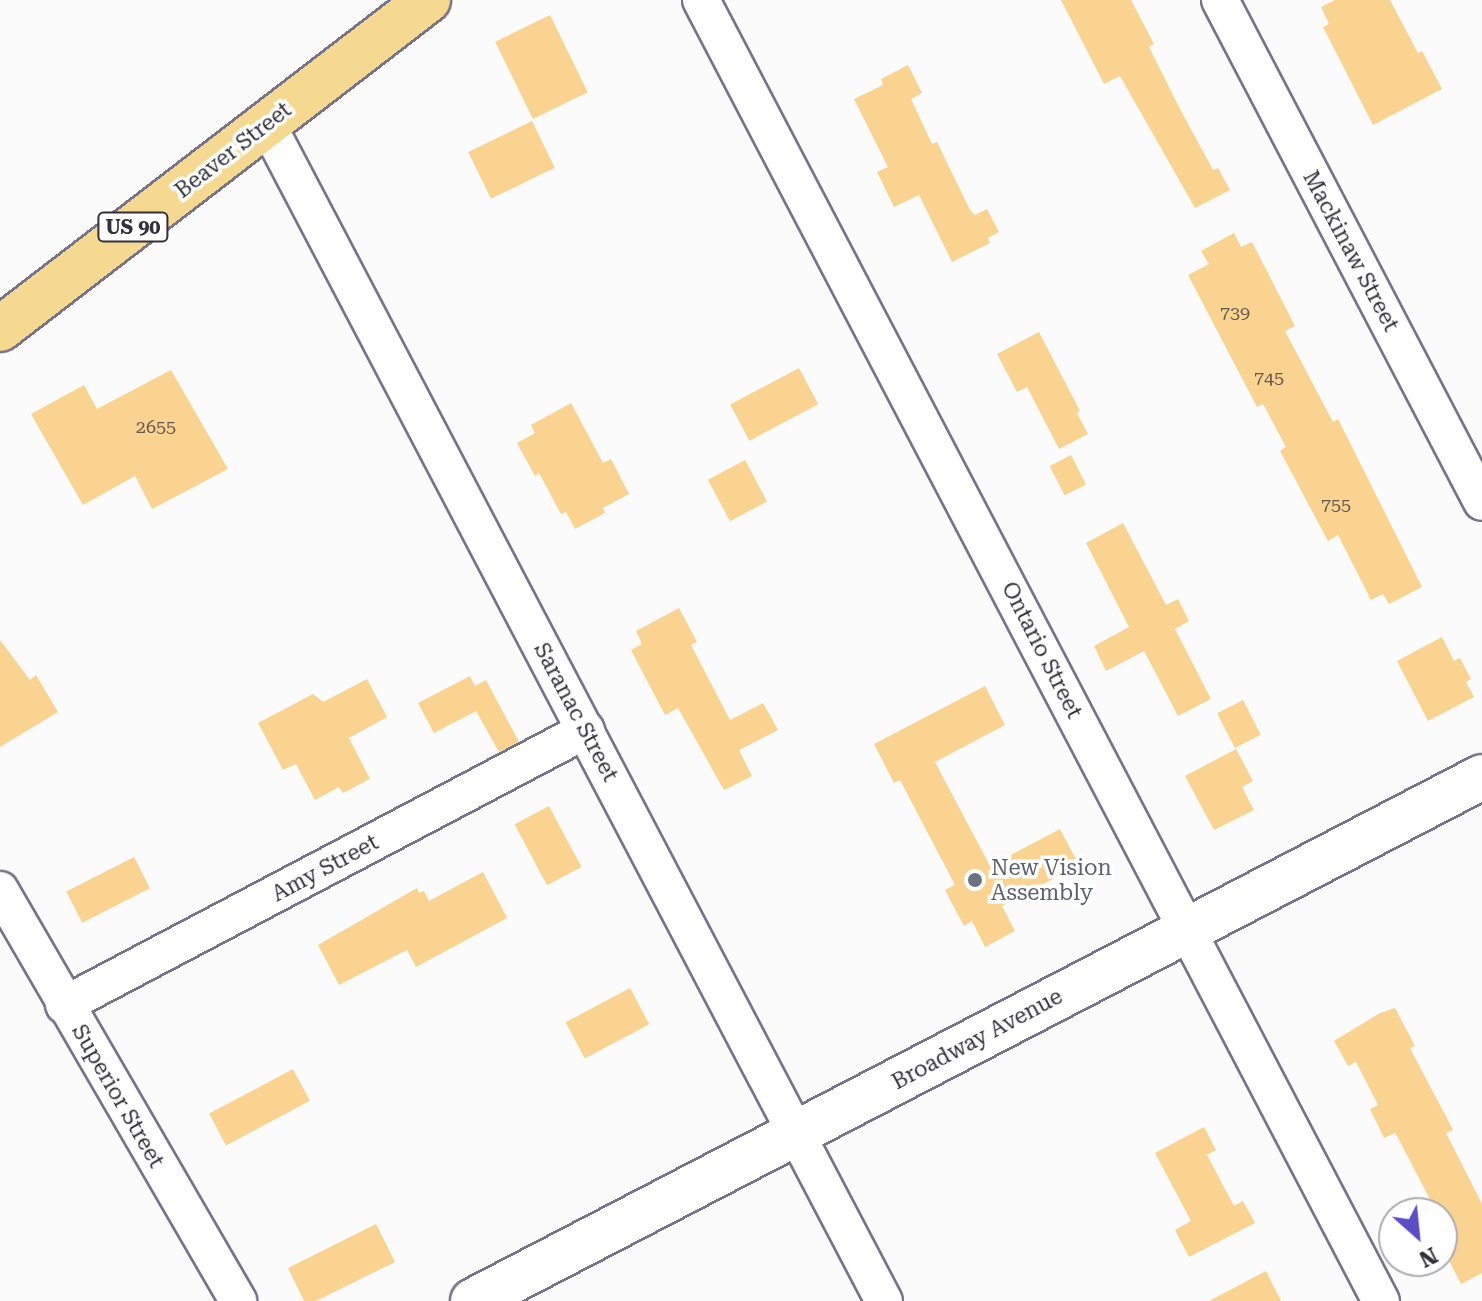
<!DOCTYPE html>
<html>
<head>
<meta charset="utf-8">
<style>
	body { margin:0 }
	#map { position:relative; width:1482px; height:1301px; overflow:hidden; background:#fbfbfb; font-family:"Roboto Serif",serif }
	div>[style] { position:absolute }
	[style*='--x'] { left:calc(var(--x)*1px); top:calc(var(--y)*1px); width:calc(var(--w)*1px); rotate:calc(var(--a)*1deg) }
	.building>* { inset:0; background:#fad391; transform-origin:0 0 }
	.roads { filter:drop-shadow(2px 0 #76738c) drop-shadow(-2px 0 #76738c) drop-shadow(0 2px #76738c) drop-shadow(0 -2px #76738c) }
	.minor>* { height:36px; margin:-18px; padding:0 18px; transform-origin:18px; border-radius:18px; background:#fff }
	.tertiary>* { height:44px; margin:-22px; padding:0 22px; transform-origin:22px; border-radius:22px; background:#fff }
	.primary>* { height:44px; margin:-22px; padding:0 22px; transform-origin:22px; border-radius:22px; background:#f5d991 }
	.dots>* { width:22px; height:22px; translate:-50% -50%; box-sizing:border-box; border:4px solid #fff; border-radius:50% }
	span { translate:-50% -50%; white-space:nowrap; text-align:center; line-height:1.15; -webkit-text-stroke:7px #fff; paint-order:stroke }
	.number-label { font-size:18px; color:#635950 }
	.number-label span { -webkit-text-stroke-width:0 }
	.shield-label span { padding:2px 6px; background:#fff; border:2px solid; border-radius:6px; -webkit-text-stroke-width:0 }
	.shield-label { font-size:20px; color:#31303b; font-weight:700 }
	.street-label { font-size:22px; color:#31303b }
	.worship-label { font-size:22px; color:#5b616d }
	.left { translate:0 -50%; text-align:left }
	.north { position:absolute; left:1378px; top:1197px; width:80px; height:80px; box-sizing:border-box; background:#fff; border:2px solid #adacb1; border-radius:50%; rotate:153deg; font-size:22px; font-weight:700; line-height:32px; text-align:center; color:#31303b }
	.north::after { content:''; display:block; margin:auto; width:28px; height:36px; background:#5b4dc5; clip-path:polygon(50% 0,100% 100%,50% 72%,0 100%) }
</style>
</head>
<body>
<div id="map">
	<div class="building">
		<i style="clip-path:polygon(1061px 0,1131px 0,1154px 44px,1149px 47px,1180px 109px,1213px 170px,1218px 168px,1230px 190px,1195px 208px,1120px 76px,1104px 84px)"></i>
		<i style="clip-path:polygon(1335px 0,1390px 0,1418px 53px,1422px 51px,1442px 89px,1373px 125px,1323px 27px,1329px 24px,1321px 7px)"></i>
		<i style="left:550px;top:15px;width:86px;height:61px;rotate:64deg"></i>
		<i style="clip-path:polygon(908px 65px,922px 93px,911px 99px,932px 144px,937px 142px,970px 210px,975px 215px,987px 209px,999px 232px,988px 238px,990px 243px,952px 262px,919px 195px,894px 207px,877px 172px,888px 167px,854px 99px,883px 85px,881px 79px)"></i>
		<i style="left:532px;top:121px;width:52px;height:71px;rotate:64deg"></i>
		<i style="clip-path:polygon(1234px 233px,1241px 247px,1252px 242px,1295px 326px,1285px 331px,1333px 422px,1338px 419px,1422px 587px,1389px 604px,1383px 594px,1371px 600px,1338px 535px,1328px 541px,1280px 451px,1286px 447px,1263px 404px,1257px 407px,1188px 275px,1209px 264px,1201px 251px)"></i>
		<i style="clip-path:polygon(1039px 332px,1080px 411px,1077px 413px,1088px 434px,1059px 449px,1027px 387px,1017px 392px,997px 354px)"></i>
		<i style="left:799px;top:368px;width:41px;height:78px;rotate:62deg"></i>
		<i style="clip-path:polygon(171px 370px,228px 469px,152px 509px,135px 476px,83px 505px,31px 414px,84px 385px,97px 409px)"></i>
		<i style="clip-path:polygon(571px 403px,603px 463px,611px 459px,629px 494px,603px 508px,605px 513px,575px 529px,566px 512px,561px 514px,539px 473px,535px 476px,517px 443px,535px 433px,531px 425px)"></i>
		<i style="left:1071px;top:455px;width:33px;height:24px;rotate:63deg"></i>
		<i style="left:745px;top:460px;width:47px;height:42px;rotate:62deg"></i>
		<i style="clip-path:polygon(1123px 523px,1166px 605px,1178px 599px,1189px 621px,1175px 629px,1211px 699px,1178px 716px,1144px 651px,1106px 671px,1094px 646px,1129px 627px,1086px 543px)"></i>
		<i style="clip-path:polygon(679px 608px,697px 642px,691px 645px,730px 720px,763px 703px,778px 730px,739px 750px,752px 776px,724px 790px,678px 708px,665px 715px,631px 650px,642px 644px,636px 631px)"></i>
		<i style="clip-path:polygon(1442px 637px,1454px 661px,1460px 658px,1471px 679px,1466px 682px,1474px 697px,1428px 721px,1397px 661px)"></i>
		<i style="clip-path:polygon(0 640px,30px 680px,36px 675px,58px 712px,0 747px)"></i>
		<i style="clip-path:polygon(470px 676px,475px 686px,486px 680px,519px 742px,499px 752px,476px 711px,434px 733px,418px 703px)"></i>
		<i style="clip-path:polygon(367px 679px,387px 717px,349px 738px,370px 779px,343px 793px,339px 787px,315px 800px,296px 764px,283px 770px,258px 723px,313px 694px,323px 702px)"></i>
		<i style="clip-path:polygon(985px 686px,1005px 725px,935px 762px,990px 866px,1060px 829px,1079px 865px,1002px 906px,1015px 931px,985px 947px,972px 921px,964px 926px,945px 890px,955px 885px,900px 780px,894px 783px,874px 744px)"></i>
		<i style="left:1243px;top:700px;width:39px;height:29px;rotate:63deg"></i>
		<i style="clip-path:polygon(1236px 749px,1253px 781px,1242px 787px,1254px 810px,1214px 830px,1185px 776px)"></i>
		<i style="left:549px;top:806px;width:69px;height:39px;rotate:62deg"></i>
		<i style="left:134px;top:857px;width:35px;height:76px;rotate:63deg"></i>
		<i style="clip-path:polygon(483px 872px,507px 918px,416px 967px,407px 950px,339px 985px,318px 945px,417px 888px,419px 893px,424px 891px,429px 901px)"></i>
		<i style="left:630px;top:988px;width:41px;height:73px;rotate:62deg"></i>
		<i style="clip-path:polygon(1395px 1008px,1415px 1046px,1410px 1048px,1453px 1130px,1446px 1133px,1482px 1204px,1482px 1273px,1461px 1284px,1442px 1247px,1442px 1213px,1437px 1213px,1397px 1136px,1395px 1133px,1384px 1138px,1370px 1109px,1378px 1105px,1356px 1062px,1348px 1066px,1334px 1041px,1380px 1013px)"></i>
		<i style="left:293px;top:1069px;width:36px;height:95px;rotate:62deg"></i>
		<i style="clip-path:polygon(1204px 1127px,1216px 1150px,1207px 1155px,1234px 1206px,1243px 1201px,1255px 1223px,1189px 1257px,1175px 1230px,1191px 1221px,1155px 1153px)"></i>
		<i style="clip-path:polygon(376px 1224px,395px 1262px,316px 1301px,304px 1301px,288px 1268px)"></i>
		<i style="clip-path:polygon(1266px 1271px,1281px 1301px,1209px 1301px)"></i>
	</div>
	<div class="roads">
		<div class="minor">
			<i style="--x:701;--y:0;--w:1468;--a:62.41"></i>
			<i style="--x:1220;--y:0;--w:566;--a:62.44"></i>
			<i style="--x:267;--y:124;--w:1329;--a:62.34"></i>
			<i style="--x:0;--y:890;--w:475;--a:59.9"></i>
			<i style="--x:64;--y:1005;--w:590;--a:-27.78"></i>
		</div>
		<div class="tertiary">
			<i style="--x:473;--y:1301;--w:1137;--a:-27.44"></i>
		</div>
		<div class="primary">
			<i style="--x:0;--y:329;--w:540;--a:-37.55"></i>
		</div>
	</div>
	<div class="dots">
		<i style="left:975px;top:880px;background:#6b7280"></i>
	</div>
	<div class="number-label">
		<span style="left:1235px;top:313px">739</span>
		<span style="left:1269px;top:378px">745</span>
		<span style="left:156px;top:427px">2655</span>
		<span style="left:1336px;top:505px">755</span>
	</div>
	<div class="shield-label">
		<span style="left:133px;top:227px">US 90</span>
	</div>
	<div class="street-label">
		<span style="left:233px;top:150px;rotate:-38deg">Beaver Street</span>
		<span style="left:1351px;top:251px;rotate:62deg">Mackinaw Street</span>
		<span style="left:1042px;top:650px;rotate:63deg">Ontario Street</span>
		<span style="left:576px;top:712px;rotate:62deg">Saranac Street</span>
		<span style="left:325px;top:868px;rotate:-28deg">Amy Street</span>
		<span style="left:977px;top:1039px;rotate:-28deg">Broadway Avenue</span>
		<span style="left:118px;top:1096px;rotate:60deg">Superior Street</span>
	</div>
	<div class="worship-label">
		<span class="left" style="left:991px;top:880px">New Vision<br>Assembly</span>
	</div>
	<div class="north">N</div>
</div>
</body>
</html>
